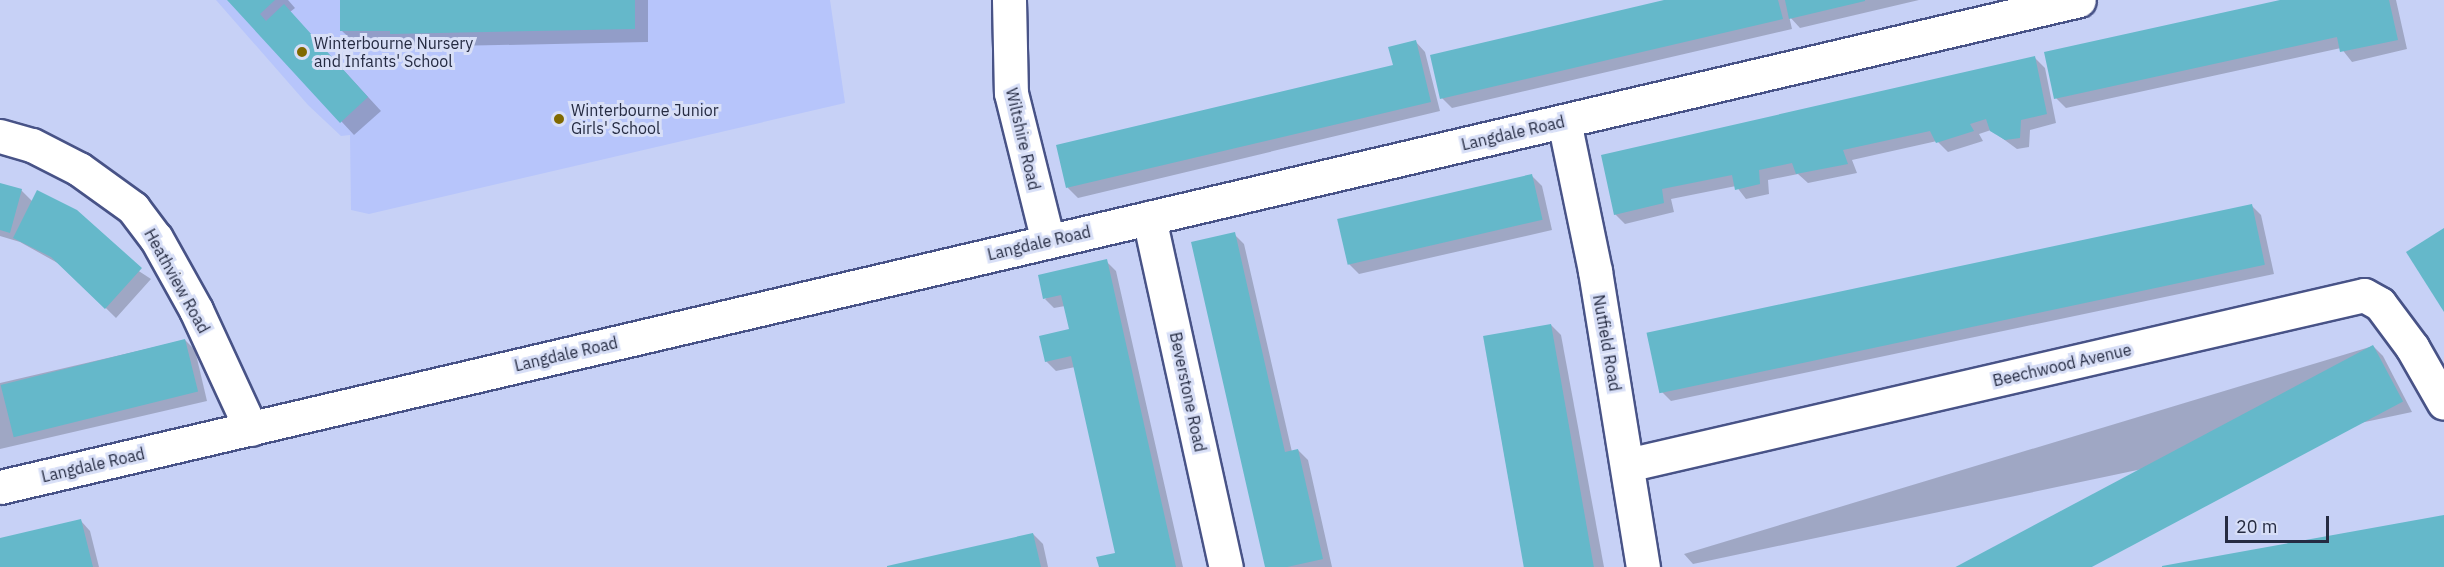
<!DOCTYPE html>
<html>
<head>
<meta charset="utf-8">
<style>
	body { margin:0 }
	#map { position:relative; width:2444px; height:567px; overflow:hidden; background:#c7d1f6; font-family:"IBM Plex Sans",sans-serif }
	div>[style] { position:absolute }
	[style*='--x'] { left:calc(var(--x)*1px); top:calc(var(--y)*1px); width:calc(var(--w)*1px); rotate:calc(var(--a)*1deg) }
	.built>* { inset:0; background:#b7c5fb }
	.shadow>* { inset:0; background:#0003 }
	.building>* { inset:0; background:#65b8ca; transform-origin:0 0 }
	.roads { filter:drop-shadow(2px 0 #485387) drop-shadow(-2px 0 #485387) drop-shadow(0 2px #485387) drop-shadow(0 -2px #485387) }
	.street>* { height:33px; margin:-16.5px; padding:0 16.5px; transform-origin:16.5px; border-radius:16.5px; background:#fff }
	.dots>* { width:16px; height:16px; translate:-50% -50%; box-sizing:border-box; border:3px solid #d8dff7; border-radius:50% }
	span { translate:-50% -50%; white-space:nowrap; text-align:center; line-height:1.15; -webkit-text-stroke:6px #d8dff7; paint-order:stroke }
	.poi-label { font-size:16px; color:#252b42 }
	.left { translate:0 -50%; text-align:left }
	.street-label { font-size:16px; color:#252b42 }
	.scale { position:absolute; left:2225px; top:516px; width:104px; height:27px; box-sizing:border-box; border:3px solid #252b42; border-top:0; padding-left:8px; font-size:18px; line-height:21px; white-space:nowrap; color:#252b42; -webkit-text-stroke:4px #d8dff7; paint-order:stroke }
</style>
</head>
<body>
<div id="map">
	<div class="built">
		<i style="clip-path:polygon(216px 0,830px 0,845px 103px,369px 214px,351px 210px,350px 135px,341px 136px,308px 105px)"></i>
	</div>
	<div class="shadow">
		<i style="clip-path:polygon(229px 0,288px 0,295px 8px,290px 12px,381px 111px,354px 135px)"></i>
		<i style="clip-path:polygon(342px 0,648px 0,648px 42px,405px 47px,356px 44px,342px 31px)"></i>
		<i style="clip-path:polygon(1671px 0,1919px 0,1800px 28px,1789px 16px,1792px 29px,1452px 108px,1442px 98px)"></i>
		<i style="clip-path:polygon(2287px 0,2396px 0,2407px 49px,2352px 62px,2341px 48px,2066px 108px,2056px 98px)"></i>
		<i style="clip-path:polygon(1416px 42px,1425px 52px,1440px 111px,1078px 198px,1068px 188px,1058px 146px,1395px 66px)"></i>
		<i style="clip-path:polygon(2035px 58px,2045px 68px,2056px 123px,2030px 130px,2029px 147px,2017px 149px,1991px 130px,1979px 134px,1983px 141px,1948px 152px,1937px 141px,1852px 160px,1857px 173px,1808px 183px,1798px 174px,1768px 180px,1769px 194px,1746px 199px,1736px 186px,1671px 199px,1674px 212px,1625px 224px,1615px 214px,1603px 156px)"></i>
		<i style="clip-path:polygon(1532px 176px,1542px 186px,1552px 230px,1359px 274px,1349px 264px)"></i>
		<i style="clip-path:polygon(0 186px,21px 190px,33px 202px,151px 279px,116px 318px,63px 266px,20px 242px,0 236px)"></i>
		<i style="clip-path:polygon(2251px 205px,2261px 215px,2274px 274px,1671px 401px,1661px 391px)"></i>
		<i style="clip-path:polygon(1234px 234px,1244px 244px,1292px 452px,1298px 450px,1308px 460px,1332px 567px,1267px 567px)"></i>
		<i style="clip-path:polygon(1106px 261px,1116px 271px,1183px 567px,1100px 567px,1117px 554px,1075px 367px,1056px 371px,1046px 361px,1070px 330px,1065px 306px,1054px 308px,1045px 299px)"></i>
		<i style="clip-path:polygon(1551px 325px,1561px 335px,1604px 567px,1527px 567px)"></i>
		<i style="clip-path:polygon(185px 340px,195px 350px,207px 401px,0 449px,0 383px)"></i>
		<i style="clip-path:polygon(2373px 346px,2383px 356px,2412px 412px,1693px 564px,1684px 554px)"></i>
		<i style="clip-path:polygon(81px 521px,90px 531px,99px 567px,0 567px,0 540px)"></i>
		<i style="clip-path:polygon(1033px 534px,1043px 544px,1048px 567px,890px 567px)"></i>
	</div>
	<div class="building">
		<i style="clip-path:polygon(227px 0,275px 0,260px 14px,266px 21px,284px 4px,368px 97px,340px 123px)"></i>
		<i style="clip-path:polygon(340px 0,635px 0,635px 29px,390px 34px,390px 31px,340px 31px)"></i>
		<i style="clip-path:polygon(1664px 0,1778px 0,1783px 19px,1440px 99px,1430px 55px)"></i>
		<i style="clip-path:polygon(1785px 0,1865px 0,1865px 1px,1789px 19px)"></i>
		<i style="clip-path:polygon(2280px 0,2389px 0,2398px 40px,2340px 52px,2337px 37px,2054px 99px,2044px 52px)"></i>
		<i style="clip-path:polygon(1416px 40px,1431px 102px,1066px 188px,1056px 145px,1393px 65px,1388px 47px)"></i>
		<i style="clip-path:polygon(2035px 56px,2047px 114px,2021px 120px,2020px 138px,2005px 140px,1990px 131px,1986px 119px,1970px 124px,1974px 131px,1936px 143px,1930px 131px,1843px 150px,1848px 164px,1796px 174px,1792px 163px,1759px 170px,1760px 184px,1735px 190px,1732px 175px,1662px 189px,1664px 203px,1614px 215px,1601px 155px)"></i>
		<i style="left:1532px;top:174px;width:47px;height:200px;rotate:77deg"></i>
		<i style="clip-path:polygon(0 183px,22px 189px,10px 233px,0 230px)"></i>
		<i style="clip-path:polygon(37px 190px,77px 210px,142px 268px,105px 309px,51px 257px,13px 238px)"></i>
		<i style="left:2252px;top:204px;width:62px;height:619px;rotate:78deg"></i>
		<i style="clip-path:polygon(2444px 228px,2444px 312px,2406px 252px)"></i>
		<i style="clip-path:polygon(1235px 232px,1285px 452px,1298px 449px,1323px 559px,1287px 567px,1265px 567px,1191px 242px)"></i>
		<i style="clip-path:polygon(1107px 259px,1176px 567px,1099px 567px,1096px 557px,1115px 553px,1071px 356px,1045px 362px,1039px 336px,1069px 329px,1061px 295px,1043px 299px,1038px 275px)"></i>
		<i style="left:1551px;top:324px;width:247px;height:69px;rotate:80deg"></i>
		<i style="left:185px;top:339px;width:54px;height:190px;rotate:76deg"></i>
		<i style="left:2373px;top:345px;width:64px;height:720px;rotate:62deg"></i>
		<i style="clip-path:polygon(2444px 515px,2444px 567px,2162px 567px,2162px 566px)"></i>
		<i style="clip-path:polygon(81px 519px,93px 567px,0 567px,0 538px)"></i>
		<i style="clip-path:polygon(1033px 533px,1041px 567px,887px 567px,887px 566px)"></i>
	</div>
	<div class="roads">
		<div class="street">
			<i style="--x:1009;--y:0;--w:93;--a:88.8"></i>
			<i style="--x:1011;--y:93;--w:153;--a:76"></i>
			<i style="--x:1564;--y:121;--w:153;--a:78.3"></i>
			<i style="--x:1595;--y:271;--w:300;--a:80.8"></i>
			<i style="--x:0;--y:136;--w:33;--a:16"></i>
			<i style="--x:32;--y:145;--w:53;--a:27.1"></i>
			<i style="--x:79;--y:169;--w:67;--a:35.8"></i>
			<i style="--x:133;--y:208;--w:38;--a:53"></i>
			<i style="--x:156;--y:238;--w:82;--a:60.9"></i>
			<i style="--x:196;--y:310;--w:131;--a:65.2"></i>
			<i style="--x:1149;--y:218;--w:357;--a:77.6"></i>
			<i style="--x:1627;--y:465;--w:756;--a:-12.99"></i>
			<i style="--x:2364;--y:295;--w:18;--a:29"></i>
			<i style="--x:2380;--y:304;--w:54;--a:53.3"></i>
			<i style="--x:2412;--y:347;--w:64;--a:60.3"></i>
			<i style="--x:0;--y:487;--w:2135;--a:-13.18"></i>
		</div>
	</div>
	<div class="dots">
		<i style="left:302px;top:52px;background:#806900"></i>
		<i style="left:559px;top:119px;background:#806900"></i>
	</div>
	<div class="poi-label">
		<span class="left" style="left:314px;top:52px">Winterbourne Nursery<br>and Infants' School</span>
		<span class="left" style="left:571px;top:119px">Winterbourne Junior<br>Girls' School</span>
	</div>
	<div class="street-label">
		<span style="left:1513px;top:133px;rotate:-13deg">Langdale Road</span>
		<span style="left:1023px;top:139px;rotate:77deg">Wiltshire Road</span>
		<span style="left:1039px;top:243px;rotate:-13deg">Langdale Road</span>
		<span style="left:177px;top:281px;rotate:61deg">Heathview Road</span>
		<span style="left:1607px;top:343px;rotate:80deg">Nutfield Road</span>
		<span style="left:566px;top:354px;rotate:-13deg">Langdale Road</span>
		<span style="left:2062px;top:365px;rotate:-13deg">Beechwood Avenue</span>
		<span style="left:1188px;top:392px;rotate:78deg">Beverstone Road</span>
		<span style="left:93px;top:465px;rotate:-13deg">Langdale Road</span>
	</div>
	<div class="scale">20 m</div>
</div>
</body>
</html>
